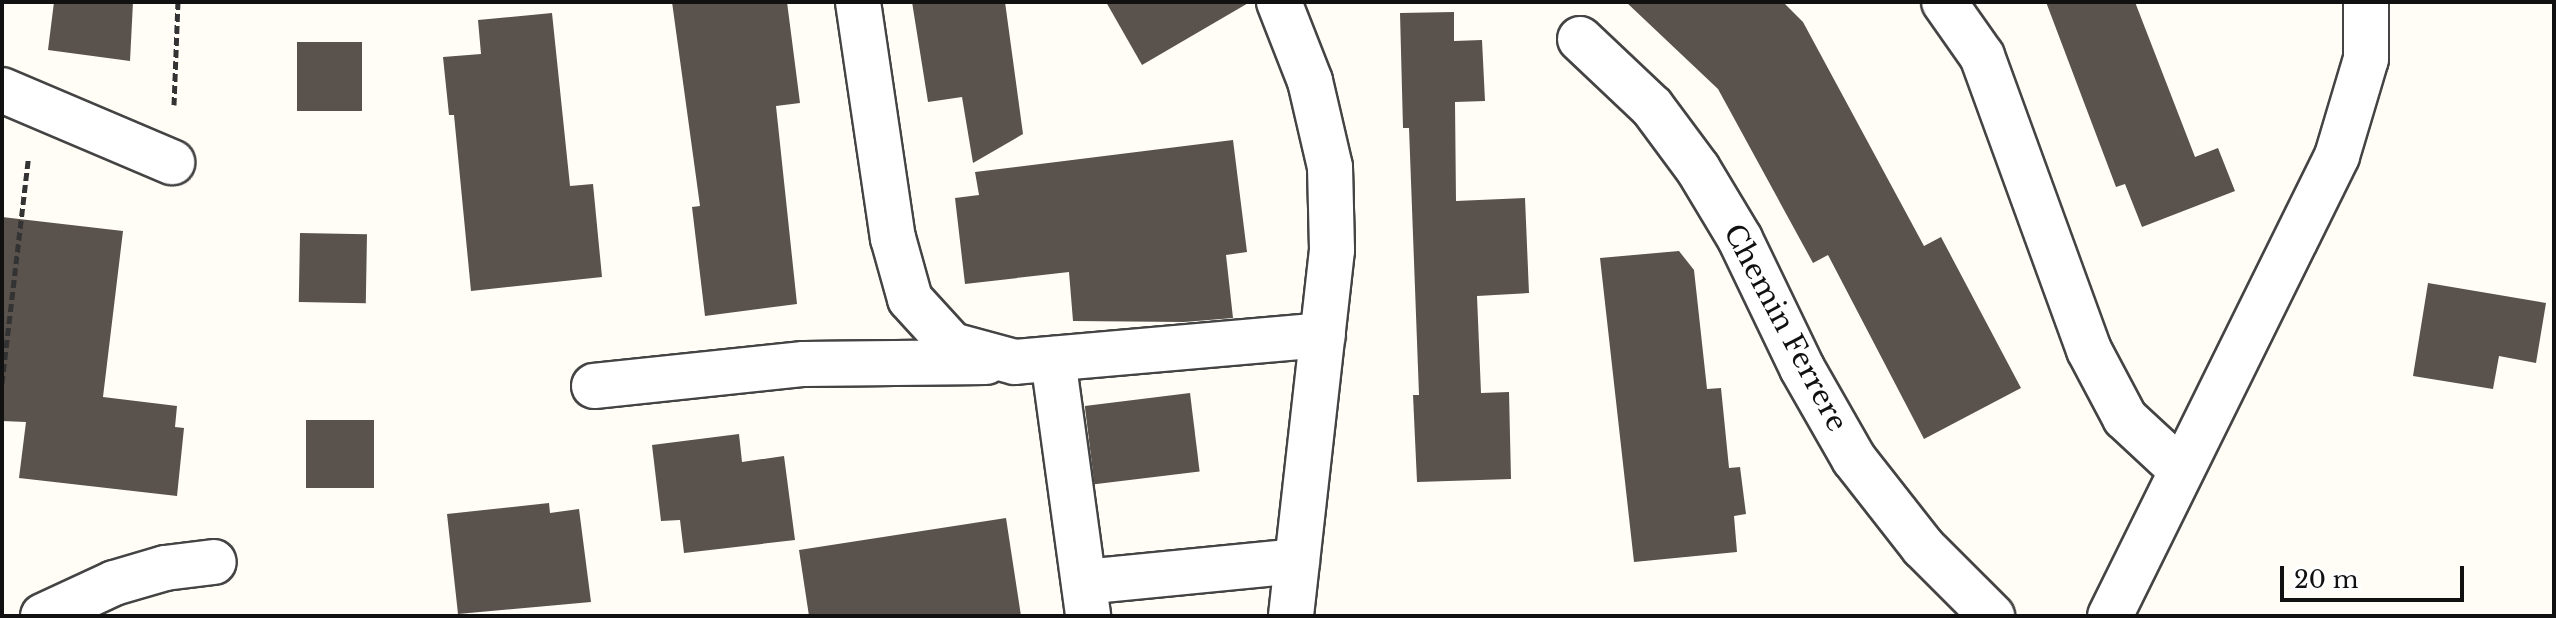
<!DOCTYPE html>
<html>
<head>
<meta charset="utf-8">
<style>
	body { margin:0 }
	#map { position:relative; width:2556px; height:618px; overflow:hidden; background:#fffdf5; font-family:"Libre Baskerville",serif }
	div>[style] { position:absolute }
	[style*='--x'] { left:calc(var(--x)*1px); top:calc(var(--y)*1px); width:calc(var(--w)*1px); rotate:calc(var(--a)*1deg) }
	.building>* { inset:0; background:#5a524d; transform-origin:0 0 }
	.path>* { height:5px; margin-top:-2.5px; transform-origin:0; background:repeating-linear-gradient(90deg,#333 0 8px,transparent 0 12px) }
	.roads { filter:drop-shadow(2px 0 #444) drop-shadow(-2px 0 #444) drop-shadow(0 2px #444) drop-shadow(0 -2px #444) }
	.minor>* { height:44px; margin:-22px; padding:0 22px; transform-origin:22px; border-radius:22px; background:#fff }
	span { translate:-50% -50%; white-space:nowrap; text-align:center; line-height:1.15; -webkit-text-stroke:8px #fff; paint-order:stroke }
	.street-label { font-size:28px; color:#111 }
	.frame { position:absolute; inset:0; border:4px solid #111; pointer-events:none }
	.scale { position:absolute; left:2280px; top:566px; width:184px; height:36px; box-sizing:border-box; border:4px solid #111; border-top:0; padding-left:10px; font-size:24px; line-height:28px; white-space:nowrap; color:#111; -webkit-text-stroke:6px #fff; paint-order:stroke }
</style>
</head>
<body>
<div id="map">
	<div class="building">
		<i style="clip-path:polygon(54px 2px,133px 2px,130px 61px,48px 50px)"></i>
		<i style="clip-path:polygon(672px 2px,787px 2px,800px 103px,776px 106px,797px 304px,705px 316px,692px 207px,700px 206px)"></i>
		<i style="clip-path:polygon(912px 2px,1005px 2px,1023px 134px,973px 163px,962px 97px,928px 102px)"></i>
		<i style="clip-path:polygon(1106px 2px,1250px 2px,1142px 65px)"></i>
		<i style="clip-path:polygon(1626px 2px,1783px 2px,1803px 22px,1924px 246px,1941px 237px,2021px 388px,1924px 439px,1828px 255px,1813px 263px,1718px 89px)"></i>
		<i style="clip-path:polygon(2046px 2px,2135px 2px,2195px 157px,2218px 148px,2235px 191px,2142px 227px,2125px 184px,2116px 187px)"></i>
		<i style="clip-path:polygon(1454px 12px,1454px 41px,1482px 40px,1485px 101px,1455px 102px,1456px 201px,1525px 198px,1529px 293px,1477px 296px,1481px 393px,1509px 392px,1511px 479px,1417px 482px,1413px 395px,1419px 395px,1409px 128px,1403px 128px,1400px 13px)"></i>
		<i style="clip-path:polygon(552px 13px,570px 186px,593px 184px,602px 277px,471px 291px,454px 115px,449px 115px,443px 57px,481px 54px,478px 20px)"></i>
		<i style="left:297px;top:42px;width:65px;height:69px"></i>
		<i style="clip-path:polygon(1233px 140px,1247px 252px,1226px 255px,1233px 318px,1184px 322px,1073px 321px,1069px 272px,965px 284px,955px 198px,979px 195px,975px 172px)"></i>
		<i style="clip-path:polygon(2px 217px,123px 231px,103px 397px,177px 406px,175px 427px,184px 428px,177px 496px,19px 478px,26px 422px,2px 421px)"></i>
		<i style="left:300px;top:233px;width:67px;height:69px;rotate:1deg"></i>
		<i style="clip-path:polygon(1679px 251px,1694px 270px,1707px 389px,1721px 388px,1729px 468px,1740px 467px,1746px 514px,1734px 516px,1737px 552px,1634px 562px,1600px 258px)"></i>
		<i style="clip-path:polygon(2428px 283px,2546px 303px,2536px 363px,2499px 356px,2493px 389px,2413px 376px)"></i>
		<i style="left:1190px;top:393px;width:79px;height:106px;rotate:83deg"></i>
		<i style="left:306px;top:420px;width:68px;height:68px"></i>
		<i style="clip-path:polygon(739px 434px,742px 462px,784px 456px,795px 540px,684px 553px,680px 520px,661px 521px,652px 445px)"></i>
		<i style="clip-path:polygon(549px 503px,550px 513px,579px 509px,591px 602px,458px 614px,447px 514px)"></i>
		<i style="clip-path:polygon(1006px 518px,1021px 616px,809px 616px,799px 550px)"></i>
	</div>
	<div class="path">
		<i style="--x:174;--y:105;--w:103;--a:-87.8"></i>
		<i style="--x:2;--y:383;--w:225;--a:-83.3"></i>
	</div>
	<div class="roads">
		<div class="minor">
			<i style="--x:858;--y:2;--w:239;--a:81.6"></i>
			<i style="--x:893;--y:238;--w:63;--a:74.4"></i>
			<i style="--x:910;--y:299;--w:62;--a:47.6"></i>
			<i style="--x:952;--y:345;--w:65;--a:15.1"></i>
			<i style="--x:1015;--y:362;--w:309;--a:-5"></i>
			<i style="--x:1279;--y:2;--w:85;--a:68.6"></i>
			<i style="--x:1310;--y:81;--w:88;--a:76.9"></i>
			<i style="--x:1330;--y:167;--w:83;--a:88.6"></i>
			<i style="--x:1332;--y:250;--w:368;--a:96.4"></i>
			<i style="--x:1944;--y:2;--w:66;--a:54.9"></i>
			<i style="--x:1982;--y:56;--w:313;--a:70"></i>
			<i style="--x:2089;--y:350;--w:77;--a:62.1"></i>
			<i style="--x:2125;--y:418;--w:76;--a:42.9"></i>
			<i style="--x:1580;--y:39;--w:99;--a:43.4"></i>
			<i style="--x:1652;--y:107;--w:77;--a:53.4"></i>
			<i style="--x:1698;--y:169;--w:82;--a:59"></i>
			<i style="--x:1740;--y:239;--w:143;--a:64.3"></i>
			<i style="--x:1802;--y:368;--w:105;--a:60.3"></i>
			<i style="--x:1854;--y:459;--w:112;--a:51.9"></i>
			<i style="--x:1923;--y:547;--w:98;--a:45"></i>
			<i style="--x:2;--y:90;--w:185;--a:23"></i>
			<i style="--x:1053;--y:359;--w:259;--a:82.2"></i>
			<i style="--x:594;--y:386;--w:211;--a:-6"></i>
			<i style="--x:804;--y:364;--w:182;--a:-0.6"></i>
			<i style="--x:1084;--y:582;--w:214;--a:-5.6"></i>
			<i style="--x:43;--y:616;--w:78;--a:-24.9"></i>
			<i style="--x:114;--y:583;--w:53;--a:-16.4"></i>
			<i style="--x:165;--y:568;--w:49;--a:-7"></i>
			<i style="--x:2110;--y:616;--w:513;--a:-63.73"></i>
			<i style="--x:2337;--y:156;--w:101;--a:-73.4"></i>
			<i style="--x:2366;--y:59;--w:57;--a:-90"></i>
		</div>
	</div>
	<div class="street-label">
		<span style="left:1785px;top:328px;rotate:62deg">Chemin Ferrere</span>
	</div>
	<div class="frame"></div>
	<div class="scale">20 m</div>
</div>
</body>
</html>
